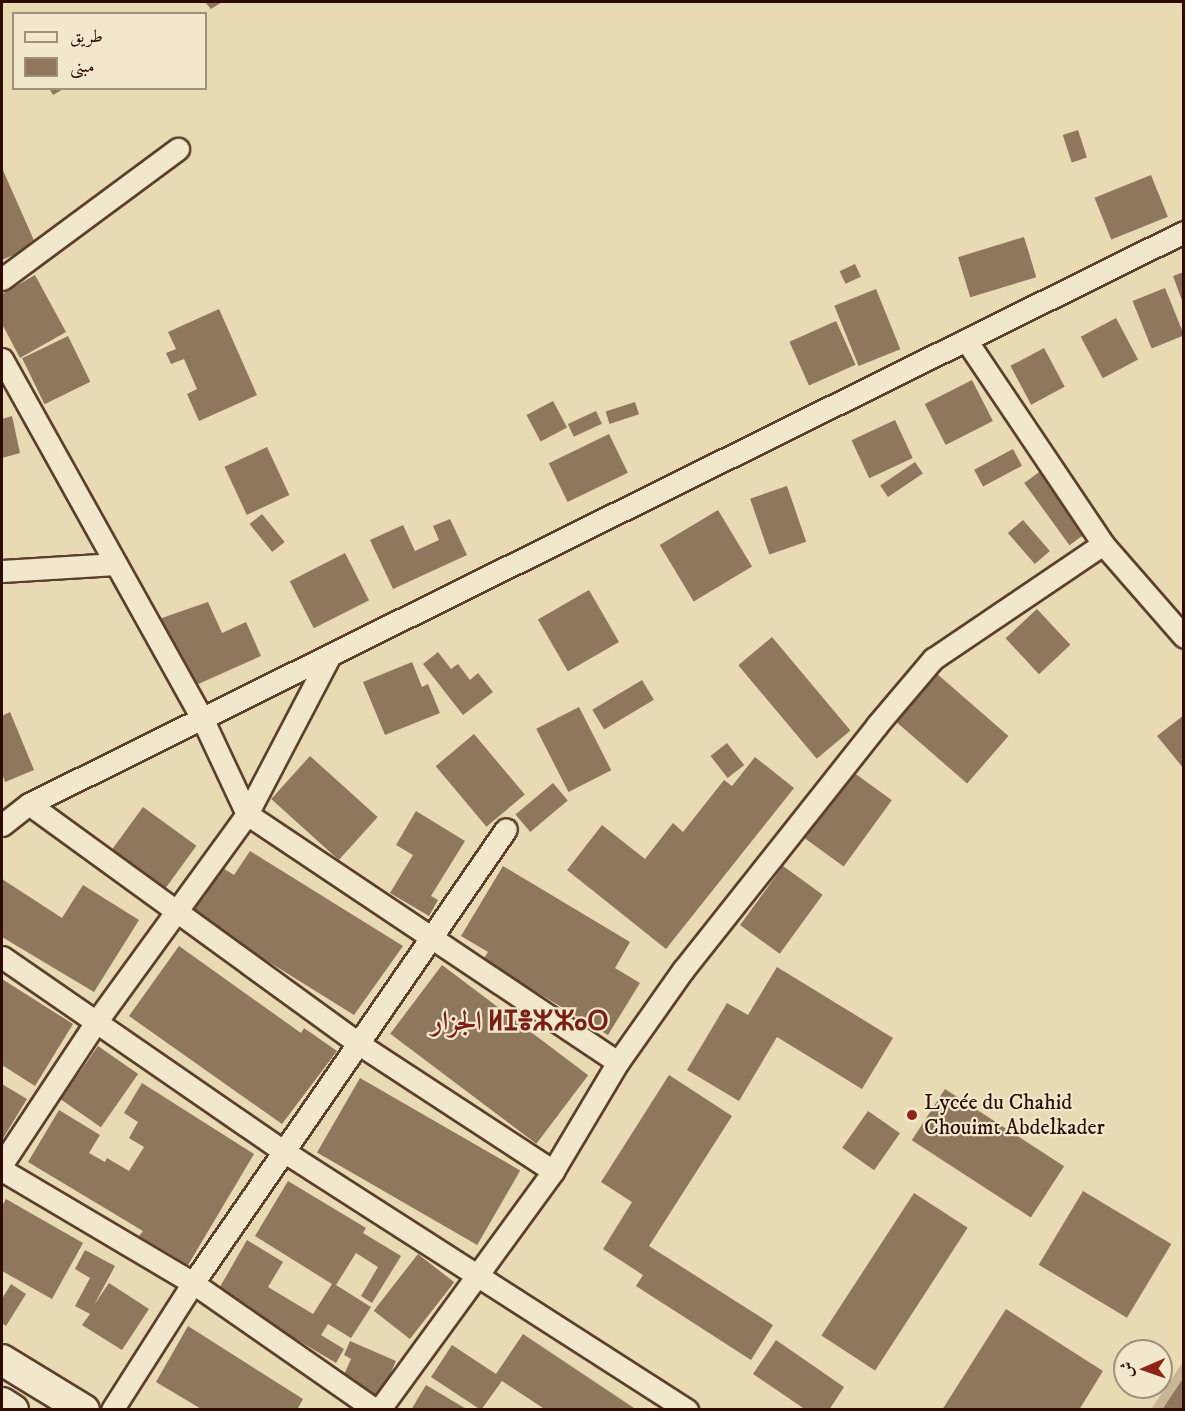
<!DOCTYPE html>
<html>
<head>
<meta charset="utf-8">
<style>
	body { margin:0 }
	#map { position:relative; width:1185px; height:1411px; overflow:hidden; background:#e8dab2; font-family:"IM FELL DW Pica",Amiri,"Noto Sans Tifinagh",serif }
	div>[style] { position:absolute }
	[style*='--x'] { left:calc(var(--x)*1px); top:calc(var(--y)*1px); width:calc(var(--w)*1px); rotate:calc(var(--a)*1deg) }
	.green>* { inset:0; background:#c8b794 }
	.building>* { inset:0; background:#8e775d; transform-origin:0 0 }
	.roads { filter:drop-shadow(2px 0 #5c3f2d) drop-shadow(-2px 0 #5c3f2d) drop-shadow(0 2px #5c3f2d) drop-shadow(0 -2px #5c3f2d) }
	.street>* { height:21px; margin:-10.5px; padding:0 10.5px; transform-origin:10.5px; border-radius:10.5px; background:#f0e7cd }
	.secondary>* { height:30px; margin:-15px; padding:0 15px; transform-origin:15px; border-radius:15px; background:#f0e7cd }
	.dots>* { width:16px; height:16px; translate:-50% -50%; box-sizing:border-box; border:3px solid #f0e7cd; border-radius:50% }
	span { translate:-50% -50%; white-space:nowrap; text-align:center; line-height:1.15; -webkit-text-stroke:4.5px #f0e7cd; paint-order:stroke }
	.poi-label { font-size:22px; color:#2d0b01 }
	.left { translate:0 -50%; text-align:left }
	.district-label { font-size:28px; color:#7a1f14; font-weight:700 }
	.frame { position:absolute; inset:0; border:3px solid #2d0b01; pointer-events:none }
	.legend { position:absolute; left:12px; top:12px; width:195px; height:78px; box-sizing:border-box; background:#f0e7cd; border:2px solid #a28f7b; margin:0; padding:8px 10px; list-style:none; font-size:18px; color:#2d0b01 }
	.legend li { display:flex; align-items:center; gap:12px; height:30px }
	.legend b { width:30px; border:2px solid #a28f7b }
	.north { position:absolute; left:1113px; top:1339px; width:60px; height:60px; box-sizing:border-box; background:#f0e7cd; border:2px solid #a28f7b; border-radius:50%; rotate:268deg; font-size:16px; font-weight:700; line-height:24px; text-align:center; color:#2d0b01 }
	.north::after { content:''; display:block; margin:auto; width:21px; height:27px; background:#8f2418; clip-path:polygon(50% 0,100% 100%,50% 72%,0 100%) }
</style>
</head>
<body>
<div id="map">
	<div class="green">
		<i style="clip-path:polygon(1183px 1362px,1183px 1409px,1151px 1409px)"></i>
	</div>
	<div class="building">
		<i style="clip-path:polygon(205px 2px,222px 2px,211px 9px)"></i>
		<i style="clip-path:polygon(49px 88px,65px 88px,53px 95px)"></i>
		<i style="left:1078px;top:130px;width:29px;height:16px;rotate:72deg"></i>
		<i style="clip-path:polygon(2px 168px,36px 245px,2px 260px)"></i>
		<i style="left:1151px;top:175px;width:45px;height:61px;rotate:68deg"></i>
		<i style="left:1024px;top:237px;width:42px;height:69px;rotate:73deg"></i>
		<i style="left:855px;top:264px;width:14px;height:17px;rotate:65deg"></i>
		<i style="clip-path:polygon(1184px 272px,1184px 303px,1183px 303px,1173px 276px)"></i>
		<i style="clip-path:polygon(35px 275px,66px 332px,20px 358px,2px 324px,2px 294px)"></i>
		<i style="left:1165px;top:288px;width:51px;height:35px;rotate:68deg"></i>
		<i style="left:876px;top:289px;width:65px;height:45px;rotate:68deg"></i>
		<i style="clip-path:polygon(219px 309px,257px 395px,199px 421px,187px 394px,197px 389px,184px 359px,171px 364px,166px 353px,176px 349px,168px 332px)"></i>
		<i style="left:1116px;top:318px;width:47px;height:40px;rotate:62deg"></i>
		<i style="left:836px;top:321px;width:48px;height:51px;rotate:66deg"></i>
		<i style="left:68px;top:336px;width:51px;height:51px;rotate:64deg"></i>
		<i style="left:1044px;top:348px;width:44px;height:38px;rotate:62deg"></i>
		<i style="left:972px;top:380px;width:46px;height:53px;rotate:63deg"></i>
		<i style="left:553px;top:401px;width:30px;height:30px;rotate:62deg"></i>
		<i style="left:635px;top:402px;width:13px;height:31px;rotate:72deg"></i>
		<i style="left:596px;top:411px;width:14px;height:31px;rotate:65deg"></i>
		<i style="clip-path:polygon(12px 416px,20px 453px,2px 458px,2px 419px)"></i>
		<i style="left:895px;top:420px;width:42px;height:48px;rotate:65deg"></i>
		<i style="left:609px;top:434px;width:43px;height:67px;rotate:64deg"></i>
		<i style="left:267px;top:447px;width:53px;height:47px;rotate:65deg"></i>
		<i style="left:1013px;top:449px;width:19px;height:44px;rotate:62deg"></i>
		<i style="left:915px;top:462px;width:14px;height:42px;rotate:56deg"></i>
		<i style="left:1042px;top:470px;width:77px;height:22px;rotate:54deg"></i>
		<i style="left:787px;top:486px;width:59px;height:39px;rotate:71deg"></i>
		<i style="left:718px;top:510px;width:66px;height:68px;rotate:59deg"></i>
		<i style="left:262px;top:514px;width:36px;height:16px;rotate:51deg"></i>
		<i style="clip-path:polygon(450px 519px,467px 555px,393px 589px,370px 540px,403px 525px,415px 551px,439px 540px,433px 526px)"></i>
		<i style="left:1023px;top:520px;width:41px;height:20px;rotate:49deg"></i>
		<i style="left:345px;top:553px;width:53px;height:62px;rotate:63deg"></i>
		<i style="left:589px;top:590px;width:60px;height:59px;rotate:60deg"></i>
		<i style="clip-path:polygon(208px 602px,222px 633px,246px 622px,261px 656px,187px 689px,156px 620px)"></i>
		<i style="left:1037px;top:609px;width:49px;height:43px;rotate:47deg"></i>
		<i style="left:772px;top:637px;width:122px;height:44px;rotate:50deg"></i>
		<i style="clip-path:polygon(438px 652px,451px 669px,458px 664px,470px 680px,478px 673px,493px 692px,463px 715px,423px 664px)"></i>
		<i style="clip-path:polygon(412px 662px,422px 687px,428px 684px,440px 713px,385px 735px,363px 682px)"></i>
		<i style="left:936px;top:673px;width:96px;height:63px;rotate:41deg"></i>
		<i style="left:642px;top:680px;width:23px;height:58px;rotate:59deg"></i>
		<i style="left:579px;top:707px;width:71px;height:48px;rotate:63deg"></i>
		<i style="clip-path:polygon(10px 712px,34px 770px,5px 782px,2px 773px,2px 716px)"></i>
		<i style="clip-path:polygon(1184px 715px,1184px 769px,1157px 736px)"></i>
		<i style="left:474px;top:734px;width:79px;height:50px;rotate:50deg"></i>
		<i style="left:727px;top:743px;width:28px;height:21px;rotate:52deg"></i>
		<i style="left:310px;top:756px;width:91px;height:58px;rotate:42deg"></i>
		<i style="clip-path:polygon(755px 757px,794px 788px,666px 949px,567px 870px,602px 825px,645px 859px,673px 823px,683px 832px,724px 780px,732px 786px)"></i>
		<i style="left:853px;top:772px;width:48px;height:82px;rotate:36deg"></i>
		<i style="left:553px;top:783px;width:23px;height:49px;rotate:50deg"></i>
		<i style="left:143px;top:807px;width:66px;height:60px;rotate:36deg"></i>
		<i style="clip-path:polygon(416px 811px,465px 841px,431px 896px,438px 900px,429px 916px,390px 893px,413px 855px,396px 845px)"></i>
		<i style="clip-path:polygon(250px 851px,403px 946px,354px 1015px,192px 914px,221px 867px,234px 875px)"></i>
		<i style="clip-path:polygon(503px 866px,630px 942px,615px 968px,640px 983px,608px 1035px,483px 960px,488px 952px,461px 936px)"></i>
		<i style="left:783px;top:866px;width:49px;height:73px;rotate:36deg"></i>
		<i style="clip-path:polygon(2px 879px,62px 918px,83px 885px,139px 920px,94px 992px,2px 937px)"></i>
		<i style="clip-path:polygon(179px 946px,301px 1033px,304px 1028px,337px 1051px,282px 1124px,129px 1016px)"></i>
		<i style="left:442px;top:965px;width:183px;height:86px;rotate:37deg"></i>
		<i style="clip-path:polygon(777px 967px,893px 1038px,862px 1089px,777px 1037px,739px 1101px,687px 1070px,727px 1003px,748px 1015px)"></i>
		<i style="clip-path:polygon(2px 979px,73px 1024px,35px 1086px,2px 1065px)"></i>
		<i style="left:98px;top:1046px;width:49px;height:65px;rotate:35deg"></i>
		<i style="clip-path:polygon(669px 1075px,732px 1116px,649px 1246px,773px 1325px,751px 1360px,636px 1286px,643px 1275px,603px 1249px,632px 1202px,601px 1182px)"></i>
		<i style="left:360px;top:1078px;width:185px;height:86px;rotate:30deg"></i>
		<i style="clip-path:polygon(142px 1083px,254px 1154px,188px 1265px,139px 1236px,143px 1231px,28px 1162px,59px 1110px,100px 1135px,89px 1153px,105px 1162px,107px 1158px,129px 1171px,144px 1147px,129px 1138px,138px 1122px,124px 1113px)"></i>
		<i style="clip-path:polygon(2px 1084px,27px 1099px,2px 1140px)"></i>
		<i style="left:945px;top:1089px;width:142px;height:61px;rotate:33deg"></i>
		<i style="left:868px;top:1111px;width:39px;height:45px;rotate:35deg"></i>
		<i style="clip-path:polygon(288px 1181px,366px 1228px,363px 1233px,401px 1256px,372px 1303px,361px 1296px,378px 1267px,356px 1253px,336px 1285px,371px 1307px,351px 1338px,328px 1324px,321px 1335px,344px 1349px,336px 1363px,217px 1292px,247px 1240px,283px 1262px,268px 1287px,313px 1314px,332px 1284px,255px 1236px)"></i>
		<i style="left:1083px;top:1191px;width:103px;height:86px;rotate:31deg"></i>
		<i style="left:914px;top:1193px;width:64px;height:170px;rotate:33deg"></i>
		<i style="clip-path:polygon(6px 1199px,83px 1243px,52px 1299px,2px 1271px,2px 1206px)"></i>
		<i style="clip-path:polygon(85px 1250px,115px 1266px,94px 1305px,109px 1283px,149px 1309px,122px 1350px,82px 1325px,90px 1314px,75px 1306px,90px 1278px,75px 1269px)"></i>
		<i style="left:418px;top:1254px;width:46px;height:72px;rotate:38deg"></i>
		<i style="clip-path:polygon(11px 1284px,26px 1294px,6px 1326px,2px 1323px,2px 1299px)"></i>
		<i style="clip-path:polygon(1006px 1309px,1103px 1371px,1079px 1410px,942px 1410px)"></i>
		<i style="clip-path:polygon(188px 1326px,303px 1399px,297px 1410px,203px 1410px,156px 1382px)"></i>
		<i style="clip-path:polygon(523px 1334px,637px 1410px,546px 1410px,502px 1381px,481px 1410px,431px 1377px,452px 1345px,496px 1374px)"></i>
		<i style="clip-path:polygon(776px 1340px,844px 1387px,829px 1410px,806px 1410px,753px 1374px)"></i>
		<i style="clip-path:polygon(350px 1341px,396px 1361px,380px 1397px,341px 1381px,351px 1359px,344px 1355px)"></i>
		<i style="clip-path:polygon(1184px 1377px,1184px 1410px,1162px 1410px)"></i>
		<i style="clip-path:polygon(426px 1385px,468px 1410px,411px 1410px)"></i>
	</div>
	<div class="roads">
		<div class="street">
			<i style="--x:2;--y:279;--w:219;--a:-36.5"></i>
			<i style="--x:966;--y:340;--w:246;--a:56.1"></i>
			<i style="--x:1103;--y:544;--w:123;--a:48.9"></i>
			<i style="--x:2;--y:359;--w:411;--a:60.9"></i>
			<i style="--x:202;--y:718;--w:106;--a:64.9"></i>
			<i style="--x:247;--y:814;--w:446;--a:33.8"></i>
			<i style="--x:2;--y:571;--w:114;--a:-3.5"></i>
			<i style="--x:29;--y:804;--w:408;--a:36"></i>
			<i style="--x:359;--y:1044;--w:232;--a:33.2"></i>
			<i style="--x:2;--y:825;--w:34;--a:-38"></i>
			<i style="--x:29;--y:804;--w:1289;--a:-26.35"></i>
			<i style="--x:2;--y:957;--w:344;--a:34.6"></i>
			<i style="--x:285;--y:1152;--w:478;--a:32.7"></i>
			<i style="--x:2;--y:1164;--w:170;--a:-56.5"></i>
			<i style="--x:96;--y:1022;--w:257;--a:-54"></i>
			<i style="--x:247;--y:814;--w:179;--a:-62.4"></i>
			<i style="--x:2;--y:1170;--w:222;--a:30.6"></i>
			<i style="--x:193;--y:1283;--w:223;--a:34.8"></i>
			<i style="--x:112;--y:1410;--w:151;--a:-57.5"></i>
			<i style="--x:193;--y:1283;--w:551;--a:-55.42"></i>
			<i style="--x:379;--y:1410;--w:296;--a:-53.9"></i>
			<i style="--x:553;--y:1171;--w:127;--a:-59.2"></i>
			<i style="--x:618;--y:1062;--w:113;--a:-54.8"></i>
			<i style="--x:683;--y:970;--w:313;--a:-51.6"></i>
			<i style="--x:877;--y:725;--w:87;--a:-49.7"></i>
			<i style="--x:933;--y:659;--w:205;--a:-34.1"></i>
		</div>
		<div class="secondary">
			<i style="--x:2;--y:1360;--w:96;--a:31.4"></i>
			<i style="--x:2;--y:1403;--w:13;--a:32"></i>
		</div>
	</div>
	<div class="dots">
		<i style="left:912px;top:1115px;background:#8f2418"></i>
	</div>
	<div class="poi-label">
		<span class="left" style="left:924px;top:1115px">Lycée du Chahid<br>Chouimt Abdelkader</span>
	</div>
	<div class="district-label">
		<span style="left:520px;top:1022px">الجزار ⵍⵊⴻⵣⵣⴰⵔ</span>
	</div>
	<div class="frame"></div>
	<ul class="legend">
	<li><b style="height:8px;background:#f0e7cd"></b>طريق</li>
	<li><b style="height:16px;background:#8e775d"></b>مبنى</li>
	</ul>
	<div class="north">ش</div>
</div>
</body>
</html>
